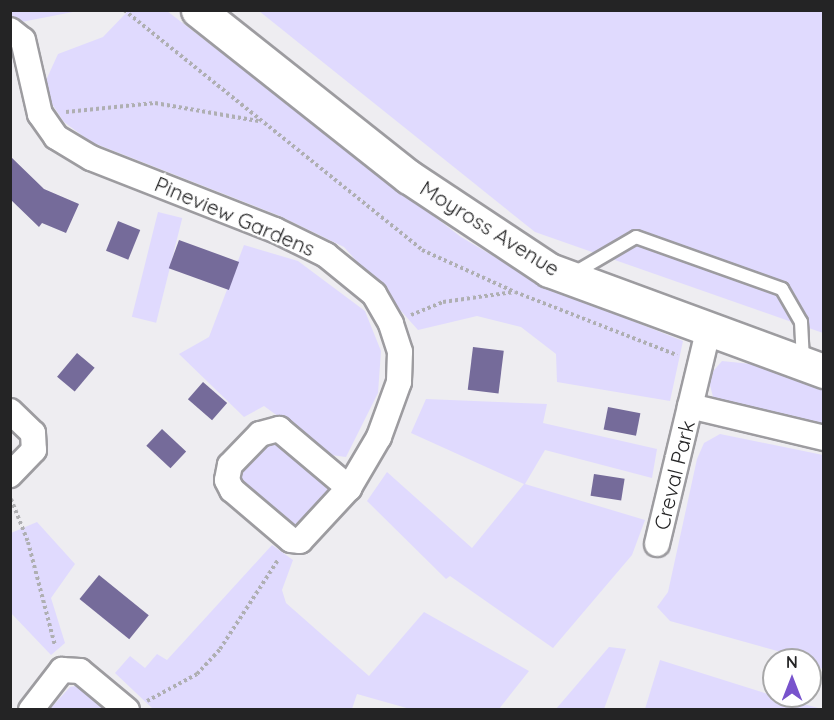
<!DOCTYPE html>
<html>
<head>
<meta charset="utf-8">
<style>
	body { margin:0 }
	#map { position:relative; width:834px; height:720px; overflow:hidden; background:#eeedf1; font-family:Quicksand,sans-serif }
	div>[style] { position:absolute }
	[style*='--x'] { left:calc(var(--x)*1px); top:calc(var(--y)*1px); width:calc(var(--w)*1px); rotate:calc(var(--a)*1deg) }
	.green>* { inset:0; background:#e0dafe; transform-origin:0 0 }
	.building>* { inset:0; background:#756b9a; transform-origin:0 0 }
	.path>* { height:4px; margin-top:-2px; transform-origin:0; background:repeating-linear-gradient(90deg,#afafb2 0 3px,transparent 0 6px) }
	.roads { filter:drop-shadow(2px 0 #9d9ca0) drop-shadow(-2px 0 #9d9ca0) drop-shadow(0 2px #9d9ca0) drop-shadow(0 -2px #9d9ca0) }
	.lane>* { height:12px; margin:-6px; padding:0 6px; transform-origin:6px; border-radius:6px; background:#fff }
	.street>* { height:24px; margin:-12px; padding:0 12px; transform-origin:12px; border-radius:12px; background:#fff }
	.secondary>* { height:33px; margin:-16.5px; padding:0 16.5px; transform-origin:16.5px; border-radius:16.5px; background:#fff }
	span { translate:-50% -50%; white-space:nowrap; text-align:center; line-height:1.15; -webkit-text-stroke:4.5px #fff; paint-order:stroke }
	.street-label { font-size:21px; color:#242425 }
	.frame { position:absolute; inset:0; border:12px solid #242425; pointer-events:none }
	.north { position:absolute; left:762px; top:648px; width:60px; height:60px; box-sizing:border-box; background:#fff; border:2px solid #a7a7a8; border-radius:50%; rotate:0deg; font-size:16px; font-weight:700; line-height:24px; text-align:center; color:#242425 }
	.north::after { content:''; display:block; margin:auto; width:21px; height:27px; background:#7853cc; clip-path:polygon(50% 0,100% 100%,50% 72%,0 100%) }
</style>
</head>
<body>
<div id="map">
	<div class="green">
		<i style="clip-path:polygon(11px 11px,78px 11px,11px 24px)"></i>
		<i style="clip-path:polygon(128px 11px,167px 11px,461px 237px,544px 286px,683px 341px,670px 401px,557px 382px,556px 354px,521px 327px,477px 316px,418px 330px,344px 247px,280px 216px,91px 142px,64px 122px,42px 89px,58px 54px,103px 37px)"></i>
		<i style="clip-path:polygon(259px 11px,823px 11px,823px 333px,535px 232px)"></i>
		<i style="left:158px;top:212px;width:25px;height:108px;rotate:14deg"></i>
		<i style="clip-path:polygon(244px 245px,298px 261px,365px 311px,381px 351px,378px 393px,346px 457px,331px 455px,264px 406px,244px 417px,179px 354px,209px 337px)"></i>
		<i style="clip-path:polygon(722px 361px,751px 364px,823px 387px,823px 425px,713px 397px,708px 377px)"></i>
		<i style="clip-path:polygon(426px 399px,547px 404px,543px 423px,657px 449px,652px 478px,545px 450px,525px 484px,645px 520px,632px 555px,553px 648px,450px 576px,446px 579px,367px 501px,387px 472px,472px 548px,524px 484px,411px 433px)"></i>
		<i style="clip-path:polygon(720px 434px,823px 455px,823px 669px,810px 664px,810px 660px,670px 621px,657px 607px,668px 592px,697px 459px,704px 443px)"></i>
		<i style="clip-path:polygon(267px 443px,279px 446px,328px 486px,326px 496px,293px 527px,241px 483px,242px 468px)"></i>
		<i style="clip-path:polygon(37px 522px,75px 564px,51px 598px,65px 643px,51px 655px,11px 613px,11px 533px)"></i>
		<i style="clip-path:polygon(272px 545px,293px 560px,282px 590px,286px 603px,369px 676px,424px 612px,529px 671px,499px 709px,410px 709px,357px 694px,352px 709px,153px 709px,115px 673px,130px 656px,145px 668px,157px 654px,167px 660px)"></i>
		<i style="clip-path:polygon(609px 647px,626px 649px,604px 709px,556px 709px)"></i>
		<i style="clip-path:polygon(660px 660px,774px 696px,822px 709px,645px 709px)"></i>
		<i style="clip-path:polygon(82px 685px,110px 710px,49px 710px,70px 687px)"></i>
	</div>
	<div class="building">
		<i style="clip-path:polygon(10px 156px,44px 189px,79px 204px,66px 233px,42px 223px,39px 227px,10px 199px)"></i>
		<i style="left:118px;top:221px;width:24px;height:32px;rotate:22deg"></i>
		<i style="left:179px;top:240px;width:64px;height:30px;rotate:20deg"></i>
		<i style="left:473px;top:347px;width:31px;height:43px;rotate:7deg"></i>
		<i style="left:77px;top:353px;width:23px;height:31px;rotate:40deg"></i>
		<i style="left:203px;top:382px;width:32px;height:23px;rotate:41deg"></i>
		<i style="left:608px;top:407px;width:33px;height:23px;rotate:11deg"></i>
		<i style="left:162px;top:429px;width:33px;height:23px;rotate:43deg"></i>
		<i style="left:594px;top:474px;width:31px;height:22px;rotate:9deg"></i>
		<i style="left:99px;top:575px;width:64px;height:31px;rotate:39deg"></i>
	</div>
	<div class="path">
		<i style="--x:124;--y:10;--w:383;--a:38.8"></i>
		<i style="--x:422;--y:250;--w:102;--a:24.3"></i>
		<i style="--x:515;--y:292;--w:174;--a:21.3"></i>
		<i style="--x:66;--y:112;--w:89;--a:-5.8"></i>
		<i style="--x:155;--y:103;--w:105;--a:9.9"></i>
		<i style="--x:411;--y:315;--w:35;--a:-22"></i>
		<i style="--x:443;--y:302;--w:72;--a:-8"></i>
		<i style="--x:11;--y:499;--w:46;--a:68.4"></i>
		<i style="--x:28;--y:542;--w:107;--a:75.4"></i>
		<i style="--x:147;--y:701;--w:57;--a:-28.4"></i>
		<i style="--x:197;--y:674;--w:34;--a:-47"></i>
		<i style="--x:220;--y:649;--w:106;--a:-56.9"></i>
	</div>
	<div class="roads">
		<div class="lane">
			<i style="--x:571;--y:275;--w:75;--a:-30.3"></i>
			<i style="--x:636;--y:237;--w:155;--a:19.6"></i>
			<i style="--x:782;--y:289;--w:38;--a:60"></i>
			<i style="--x:801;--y:322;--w:38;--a:87"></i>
		</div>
		<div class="street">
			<i style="--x:10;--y:30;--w:16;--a:38"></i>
			<i style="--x:23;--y:40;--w:76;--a:77.1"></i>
			<i style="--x:40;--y:114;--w:28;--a:55"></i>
			<i style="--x:56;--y:137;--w:41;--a:31"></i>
			<i style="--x:91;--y:158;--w:198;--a:21.4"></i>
			<i style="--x:275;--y:230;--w:57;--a:26.1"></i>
			<i style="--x:326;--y:255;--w:62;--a:39.1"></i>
			<i style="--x:374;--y:294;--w:34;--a:60"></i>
			<i style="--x:391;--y:324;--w:29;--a:72"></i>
			<i style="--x:400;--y:352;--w:30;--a:92"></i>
			<i style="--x:399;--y:382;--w:59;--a:110"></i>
			<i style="--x:379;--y:437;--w:59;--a:120.5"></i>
			<i style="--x:349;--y:488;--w:72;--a:132.8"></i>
			<i style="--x:300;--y:541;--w:9;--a:-174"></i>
			<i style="--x:291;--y:540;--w:77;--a:-139.7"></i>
			<i style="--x:232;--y:490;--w:11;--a:-117"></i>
			<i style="--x:227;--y:480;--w:15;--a:-79"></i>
			<i style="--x:230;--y:465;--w:43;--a:-45.9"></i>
			<i style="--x:260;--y:434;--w:20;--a:-15"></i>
			<i style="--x:279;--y:429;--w:92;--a:40.1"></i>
			<i style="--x:690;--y:406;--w:138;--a:13.4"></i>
			<i style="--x:10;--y:411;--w:32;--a:44"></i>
			<i style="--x:33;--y:433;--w:17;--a:87"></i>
			<i style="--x:34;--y:450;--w:35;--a:134"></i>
			<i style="--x:657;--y:544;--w:219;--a:-76.5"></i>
			<i style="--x:31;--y:710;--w:51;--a:-52.2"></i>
			<i style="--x:62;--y:670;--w:18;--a:3"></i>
			<i style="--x:80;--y:671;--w:61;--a:39.7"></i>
		</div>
		<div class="secondary">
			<i style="--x:198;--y:10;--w:269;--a:38.4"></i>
			<i style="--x:409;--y:177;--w:168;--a:33.6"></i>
			<i style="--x:549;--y:270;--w:293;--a:20.2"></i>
		</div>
	</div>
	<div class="street-label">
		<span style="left:235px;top:216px;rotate:23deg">Pineview Gardens</span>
		<span style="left:490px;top:228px;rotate:32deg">Moyross Avenue</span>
		<span style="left:674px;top:475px;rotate:-76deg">Creval Park</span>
	</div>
	<div class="frame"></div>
	<div class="north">N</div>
</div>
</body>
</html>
